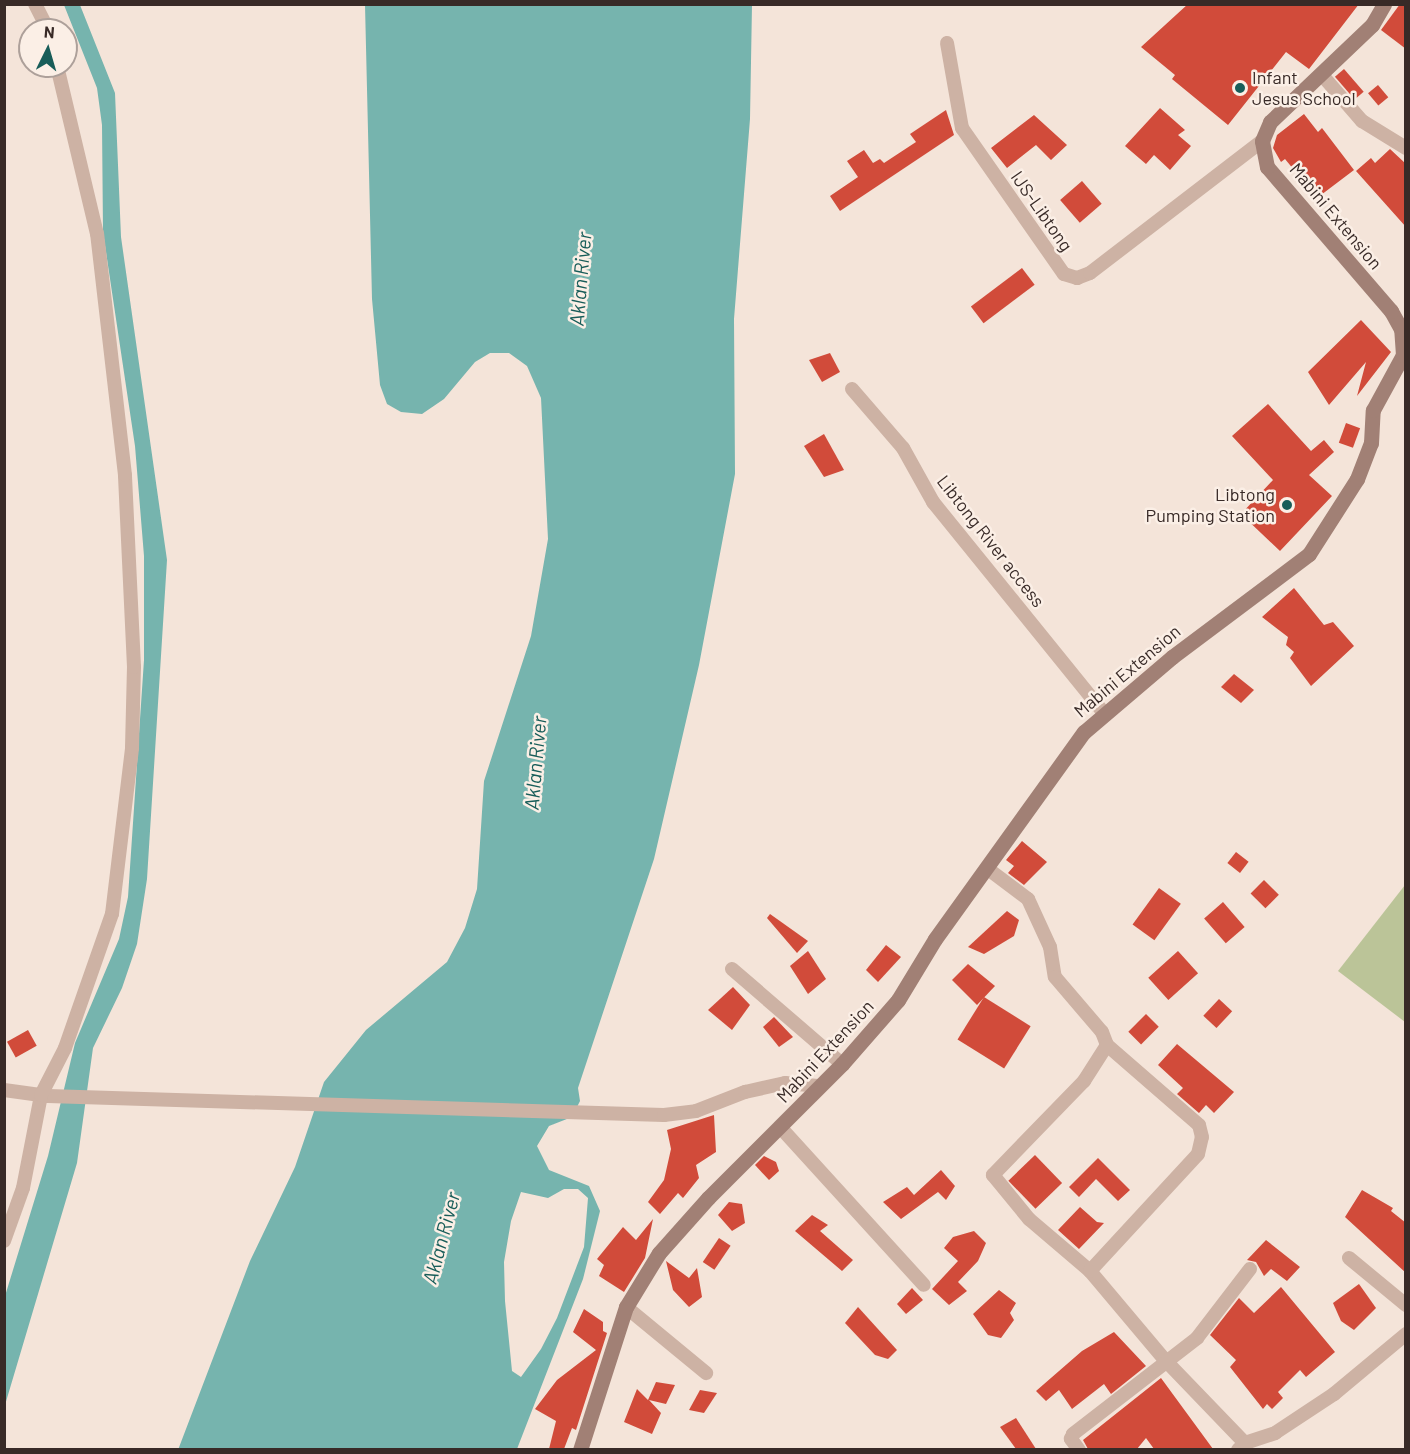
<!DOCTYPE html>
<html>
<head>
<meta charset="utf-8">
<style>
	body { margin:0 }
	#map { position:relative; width:1410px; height:1454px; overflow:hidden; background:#f4e4d9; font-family:Barlow,sans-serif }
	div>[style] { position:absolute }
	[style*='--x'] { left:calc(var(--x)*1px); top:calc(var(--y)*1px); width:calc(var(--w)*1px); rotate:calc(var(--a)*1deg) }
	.green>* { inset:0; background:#bbc498 }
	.water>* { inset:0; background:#76b4ae }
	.building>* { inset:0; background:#d14b3a; transform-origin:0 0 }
	.street>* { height:14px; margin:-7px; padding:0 7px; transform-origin:7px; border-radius:7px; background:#cdb2a4 }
	.secondary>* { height:15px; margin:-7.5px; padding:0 7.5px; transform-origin:7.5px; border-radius:7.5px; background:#a18075 }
	.dots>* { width:16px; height:16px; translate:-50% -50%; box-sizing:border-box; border:3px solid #fbefe6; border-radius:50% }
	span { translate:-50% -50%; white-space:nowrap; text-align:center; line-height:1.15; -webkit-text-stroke:5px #fbefe6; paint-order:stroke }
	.poi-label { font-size:18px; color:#382a27 }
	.left { translate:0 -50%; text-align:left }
	.right { translate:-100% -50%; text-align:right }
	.street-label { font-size:18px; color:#382a27 }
	.water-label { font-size:20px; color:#185d59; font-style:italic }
	.frame { position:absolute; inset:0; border:6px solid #382a27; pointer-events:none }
	.north { position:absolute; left:18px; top:18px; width:60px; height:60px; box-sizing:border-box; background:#fbefe6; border:2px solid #ada09a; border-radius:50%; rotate:5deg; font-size:16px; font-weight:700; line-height:24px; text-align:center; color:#382a27 }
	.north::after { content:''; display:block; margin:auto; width:21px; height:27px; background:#185d59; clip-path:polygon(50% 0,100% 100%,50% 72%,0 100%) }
</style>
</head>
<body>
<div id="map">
	<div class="green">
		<i style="clip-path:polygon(1405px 885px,1405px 1022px,1338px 971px)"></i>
	</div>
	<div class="water">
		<i style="clip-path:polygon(64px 5px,80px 5px,115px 93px,121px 237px,167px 560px,147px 879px,137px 944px,122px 988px,93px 1048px,77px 1163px,5px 1405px,5px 1296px,48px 1156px,75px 1043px,119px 939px,128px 897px,144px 660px,144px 556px,135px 446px,103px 232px,102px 125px,97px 88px)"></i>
		<i style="clip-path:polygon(evenodd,365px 5px,752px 5px,750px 119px,734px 319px,735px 474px,699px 665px,654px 859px,578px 1088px,580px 1101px,572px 1117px,549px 1126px,537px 1146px,549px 1170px,589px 1186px,600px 1211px,583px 1279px,517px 1449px,178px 1450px,250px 1261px,295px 1167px,324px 1082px,366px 1030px,447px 962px,465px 928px,477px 889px,484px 781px,531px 636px,548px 539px,541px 398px,527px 366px,509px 353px,490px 353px,475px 362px,444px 399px,422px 414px,401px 412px,387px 404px,380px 385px,372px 299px,365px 5px,564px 1189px,578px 1189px,588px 1198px,584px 1247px,557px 1318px,541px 1349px,521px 1377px,512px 1371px,505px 1301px,504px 1262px,511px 1221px,521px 1192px,548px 1198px,564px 1189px)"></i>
	</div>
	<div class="building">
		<i style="clip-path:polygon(1188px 4px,1359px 4px,1309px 69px,1286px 52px,1228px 125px,1172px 79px,1175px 75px,1141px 47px)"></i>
		<i style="clip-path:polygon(1400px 4px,1406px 4px,1406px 49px,1381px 30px)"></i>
		<i style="left:1344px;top:69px;width:30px;height:12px;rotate:49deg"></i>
		<i style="left:1378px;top:85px;width:16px;height:13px;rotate:50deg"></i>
		<i style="clip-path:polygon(1160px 108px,1185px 130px,1178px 135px,1191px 146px,1170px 170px,1154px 155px,1146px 164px,1125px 146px)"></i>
		<i style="clip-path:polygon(946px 110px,954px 135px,840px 211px,830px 196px,858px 177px,847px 161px,864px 150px,873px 163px,880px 159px,884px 163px,916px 142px,910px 134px)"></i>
		<i style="clip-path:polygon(1304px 114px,1318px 132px,1322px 128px,1354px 170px,1317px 198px,1285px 159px,1281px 162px,1273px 148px,1277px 135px)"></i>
		<i style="clip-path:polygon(1034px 115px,1067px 145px,1051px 160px,1036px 145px,1007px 168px,991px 148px)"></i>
		<i style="clip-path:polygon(1390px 149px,1406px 164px,1406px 227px,1356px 171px,1371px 158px,1375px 163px)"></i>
		<i style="left:1082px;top:181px;width:30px;height:29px;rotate:49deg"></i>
		<i style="left:1022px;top:268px;width:21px;height:64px;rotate:53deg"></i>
		<i style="clip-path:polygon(1361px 320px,1391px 352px,1357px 396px,1366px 362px,1329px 405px,1308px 372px)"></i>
		<i style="clip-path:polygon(830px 353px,840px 372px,822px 382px,809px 360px)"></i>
		<i style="clip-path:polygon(1268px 404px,1311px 451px,1324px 440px,1334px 452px,1309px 475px,1332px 496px,1280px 551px,1241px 514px,1273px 480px,1232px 436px)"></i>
		<i style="left:1346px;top:423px;width:15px;height:21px;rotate:20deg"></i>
		<i style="clip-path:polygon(824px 434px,844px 470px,824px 477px,804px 446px)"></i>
		<i style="clip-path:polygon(1294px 588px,1324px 625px,1333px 622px,1354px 646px,1311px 686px,1290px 658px,1294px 652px,1286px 645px,1288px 637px,1262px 617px)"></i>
		<i style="clip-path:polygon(1234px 674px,1254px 690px,1241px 703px,1221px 687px)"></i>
		<i style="clip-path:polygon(1022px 841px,1047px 862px,1024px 885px,1008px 873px,1014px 866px,1006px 860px)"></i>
		<i style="left:1236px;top:852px;width:16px;height:14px;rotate:38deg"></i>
		<i style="left:1264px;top:880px;width:21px;height:19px;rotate:45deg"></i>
		<i style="left:1159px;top:888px;width:27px;height:45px;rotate:36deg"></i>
		<i style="left:1223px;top:902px;width:33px;height:25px;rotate:49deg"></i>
		<i style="clip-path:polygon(1007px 911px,1019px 920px,1014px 936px,984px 954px,968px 947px)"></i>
		<i style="clip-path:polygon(770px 914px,808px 941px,797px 953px,767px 918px)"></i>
		<i style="clip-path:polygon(886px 945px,901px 957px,878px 982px,866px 970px)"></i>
		<i style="clip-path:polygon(808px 951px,826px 979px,808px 994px,790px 966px)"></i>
		<i style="left:1178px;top:951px;width:30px;height:40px;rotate:48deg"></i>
		<i style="clip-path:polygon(968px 964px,995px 986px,977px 1005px,952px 980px)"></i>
		<i style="clip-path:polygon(733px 987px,750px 1005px,732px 1030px,708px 1010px)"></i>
		<i style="left:984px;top:997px;width:55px;height:50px;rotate:32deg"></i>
		<i style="left:1219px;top:999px;width:18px;height:23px;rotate:43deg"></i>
		<i style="left:1146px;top:1014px;width:18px;height:25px;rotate:45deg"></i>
		<i style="clip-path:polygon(774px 1017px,793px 1037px,779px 1047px,763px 1027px)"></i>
		<i style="left:28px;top:1030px;width:18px;height:24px;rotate:61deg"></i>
		<i style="clip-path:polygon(1177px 1044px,1234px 1092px,1214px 1113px,1206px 1105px,1199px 1113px,1177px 1094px,1183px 1088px,1158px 1065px)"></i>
		<i style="clip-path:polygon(714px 1115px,716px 1152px,696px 1165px,699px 1178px,683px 1198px,678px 1193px,660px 1214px,648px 1202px,664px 1180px,671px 1149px,667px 1130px)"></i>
		<i style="left:1035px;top:1155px;width:39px;height:37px;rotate:46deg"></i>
		<i style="clip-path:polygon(764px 1156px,776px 1162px,779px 1171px,769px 1180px,755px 1165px)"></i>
		<i style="clip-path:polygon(1098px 1158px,1130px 1190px,1118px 1201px,1096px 1179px,1079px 1197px,1069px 1187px)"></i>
		<i style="clip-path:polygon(941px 1170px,955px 1186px,946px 1200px,938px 1192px,901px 1219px,883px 1202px,907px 1187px,914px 1195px)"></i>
		<i style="clip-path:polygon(1362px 1190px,1393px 1208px,1391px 1211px,1406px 1223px,1406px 1273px,1345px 1217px)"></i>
		<i style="clip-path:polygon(729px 1202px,742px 1204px,745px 1223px,732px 1231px,718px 1215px)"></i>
		<i style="clip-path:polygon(1080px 1207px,1097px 1222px,1104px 1223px,1079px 1249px,1058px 1230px)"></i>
		<i style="clip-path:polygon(812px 1215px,828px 1225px,820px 1231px,853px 1260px,842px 1271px,795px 1231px)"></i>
		<i style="clip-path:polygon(653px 1219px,645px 1258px,624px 1292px,599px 1276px,604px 1265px,597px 1259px,623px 1227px,636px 1240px)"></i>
		<i style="clip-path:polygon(974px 1231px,986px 1243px,978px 1261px,958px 1282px,967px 1291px,949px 1305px,932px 1289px,958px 1261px,944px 1248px,953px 1237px)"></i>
		<i style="left:719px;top:1238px;width:14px;height:29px;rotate:34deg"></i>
		<i style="clip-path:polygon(1266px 1240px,1300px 1267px,1287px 1281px,1271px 1269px,1264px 1276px,1256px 1262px,1247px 1260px)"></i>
		<i style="clip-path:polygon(666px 1261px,689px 1278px,697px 1268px,702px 1297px,689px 1307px,673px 1290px)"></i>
		<i style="clip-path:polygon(1359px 1284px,1376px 1308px,1354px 1330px,1341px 1321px,1333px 1303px)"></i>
		<i style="clip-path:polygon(1281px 1287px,1335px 1352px,1306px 1377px,1300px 1370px,1278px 1392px,1283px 1398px,1272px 1409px,1267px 1404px,1263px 1409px,1230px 1367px,1236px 1360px,1210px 1335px,1239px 1298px,1254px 1313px)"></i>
		<i style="clip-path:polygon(912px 1288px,923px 1300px,906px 1314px,897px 1304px)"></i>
		<i style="clip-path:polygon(999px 1290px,1016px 1303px,1010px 1313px,1014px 1320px,1001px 1338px,988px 1335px,973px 1314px)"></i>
		<i style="clip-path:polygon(858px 1307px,897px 1350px,888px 1359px,875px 1355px,845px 1323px)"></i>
		<i style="clip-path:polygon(584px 1309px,603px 1322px,603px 1331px,607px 1333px,576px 1430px,572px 1428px,564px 1449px,549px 1449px,556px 1421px,535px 1409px,557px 1380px,596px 1350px,573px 1332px)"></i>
		<i style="clip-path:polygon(1114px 1332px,1146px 1366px,1111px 1394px,1104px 1384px,1072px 1409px,1059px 1390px,1046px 1401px,1036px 1391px,1082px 1351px)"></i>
		<i style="clip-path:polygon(1161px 1378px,1213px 1449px,1154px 1449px,1146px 1438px,1137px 1449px,1088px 1449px,1083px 1440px)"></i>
		<i style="clip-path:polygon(656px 1382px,675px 1385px,666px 1404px,649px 1400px,661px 1413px,652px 1434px,624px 1422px,637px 1389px,648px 1400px)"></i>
		<i style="clip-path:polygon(700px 1390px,717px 1393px,704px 1413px,689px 1410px)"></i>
		<i style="clip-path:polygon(1016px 1418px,1036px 1449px,1016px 1449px,1000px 1427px)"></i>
	</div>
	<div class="street">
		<i style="--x:35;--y:4;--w:29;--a:63"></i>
		<i style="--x:947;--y:43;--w:86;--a:80"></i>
		<i style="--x:962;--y:128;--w:178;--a:55.1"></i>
		<i style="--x:1064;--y:274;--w:14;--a:17"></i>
		<i style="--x:1077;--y:278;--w:14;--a:-21"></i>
		<i style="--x:1090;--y:273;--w:217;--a:-37.5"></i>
		<i style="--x:1322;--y:75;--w:61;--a:49"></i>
		<i style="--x:1362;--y:121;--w:52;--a:31.5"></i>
		<i style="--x:852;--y:389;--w:78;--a:49.2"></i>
		<i style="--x:903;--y:448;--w:62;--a:60.9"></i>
		<i style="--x:933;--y:502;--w:272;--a:51"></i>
		<i style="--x:988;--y:869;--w:50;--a:36.9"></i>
		<i style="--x:1028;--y:899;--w:53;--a:65.4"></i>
		<i style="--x:1050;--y:947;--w:30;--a:81"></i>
		<i style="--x:1055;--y:977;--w:72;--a:49.5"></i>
		<i style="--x:1102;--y:1032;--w:14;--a:69"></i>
		<i style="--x:1107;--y:1045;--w:43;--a:122.6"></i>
		<i style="--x:1084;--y:1081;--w:131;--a:134.1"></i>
		<i style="--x:993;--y:1175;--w:57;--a:50.7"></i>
		<i style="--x:1029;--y:1219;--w:80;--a:40.4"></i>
		<i style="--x:1090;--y:1271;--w:116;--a:49.9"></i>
		<i style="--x:1165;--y:1360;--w:115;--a:46.1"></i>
		<i style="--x:1245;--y:1443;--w:10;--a:135"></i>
		<i style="--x:732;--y:969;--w:145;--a:40.8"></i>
		<i style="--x:4;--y:1090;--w:44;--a:7.8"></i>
		<i style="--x:48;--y:1096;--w:616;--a:1.77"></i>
		<i style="--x:664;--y:1115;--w:32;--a:-7"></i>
		<i style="--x:696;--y:1111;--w:53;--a:-21.2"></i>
		<i style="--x:745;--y:1092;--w:41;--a:-12.7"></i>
		<i style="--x:785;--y:1083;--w:33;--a:5"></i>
		<i style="--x:781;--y:1128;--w:212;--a:47.7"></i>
		<i style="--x:4;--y:1241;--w:56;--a:-70.3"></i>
		<i style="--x:23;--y:1188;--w:95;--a:-79"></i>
		<i style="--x:41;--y:1095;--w:53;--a:-62.9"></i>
		<i style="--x:65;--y:1048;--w:142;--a:-70.7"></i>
		<i style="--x:112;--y:914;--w:167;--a:-83.1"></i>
		<i style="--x:132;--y:748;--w:81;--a:-88.6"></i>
		<i style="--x:134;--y:667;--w:192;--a:-92.7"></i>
		<i style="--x:125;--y:475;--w:243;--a:-96.6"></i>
		<i style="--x:97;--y:234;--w:173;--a:-103.4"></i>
		<i style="--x:1349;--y:1258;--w:74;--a:39.5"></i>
		<i style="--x:1090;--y:1271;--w:159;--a:-47.3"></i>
		<i style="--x:1198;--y:1154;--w:17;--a:-77"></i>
		<i style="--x:1202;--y:1137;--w:12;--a:-104"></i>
		<i style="--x:1199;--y:1125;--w:122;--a:-139"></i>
		<i style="--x:626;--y:1307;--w:104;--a:39.5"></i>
		<i style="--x:1245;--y:1443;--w:32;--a:-18"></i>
		<i style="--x:1275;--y:1433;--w:71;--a:-33.5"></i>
		<i style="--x:1334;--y:1394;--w:94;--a:-39.8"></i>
		<i style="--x:1079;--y:1450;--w:14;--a:-126"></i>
		<i style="--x:1071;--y:1439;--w:5;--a:-68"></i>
		<i style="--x:1073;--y:1434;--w:157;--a:-37.7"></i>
		<i style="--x:1197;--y:1338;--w:87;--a:-52.5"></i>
	</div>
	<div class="secondary">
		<i style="--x:580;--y:1450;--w:150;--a:-72.2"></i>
		<i style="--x:626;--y:1307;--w:63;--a:-58.6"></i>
		<i style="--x:659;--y:1253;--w:74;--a:-48.3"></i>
		<i style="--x:708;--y:1198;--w:190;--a:-45"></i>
		<i style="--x:842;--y:1064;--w:85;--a:-48.8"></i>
		<i style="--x:898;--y:1000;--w:71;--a:-58.8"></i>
		<i style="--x:935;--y:939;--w:255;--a:-54.3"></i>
		<i style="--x:1084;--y:732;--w:116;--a:-40.4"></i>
		<i style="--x:1172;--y:657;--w:171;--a:-36.9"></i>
		<i style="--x:1309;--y:554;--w:89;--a:-57.4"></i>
		<i style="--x:1357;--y:479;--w:39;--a:-69"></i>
		<i style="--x:1371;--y:443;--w:33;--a:-87"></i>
		<i style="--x:1373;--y:410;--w:63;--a:-61.4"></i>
		<i style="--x:1403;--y:355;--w:26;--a:-94"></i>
		<i style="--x:1401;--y:329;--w:21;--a:-119"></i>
		<i style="--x:1391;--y:311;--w:190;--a:-130.7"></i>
		<i style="--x:1267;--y:167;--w:26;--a:-101"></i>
		<i style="--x:1262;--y:141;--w:21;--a:-67"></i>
		<i style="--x:1270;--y:122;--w:141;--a:-43.6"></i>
		<i style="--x:1372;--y:25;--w:24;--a:-60"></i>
	</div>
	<div class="dots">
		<i style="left:1240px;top:88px;background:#185d59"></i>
		<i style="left:1287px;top:505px;background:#185d59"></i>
	</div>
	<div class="poi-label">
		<span class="left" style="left:1252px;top:88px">Infant<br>Jesus School</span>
		<span class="right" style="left:1275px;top:505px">Libtong<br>Pumping Station</span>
	</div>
	<div class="street-label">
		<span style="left:1042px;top:211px;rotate:55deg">IJS-Libtong</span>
		<span style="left:1336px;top:216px;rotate:50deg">Mabini Extension</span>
		<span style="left:991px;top:541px;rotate:52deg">Libtong River access</span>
		<span style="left:1127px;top:671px;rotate:-40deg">Mabini Extension</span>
		<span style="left:825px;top:1051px;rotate:-47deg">Mabini Extension</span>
	</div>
	<div class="water-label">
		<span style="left:580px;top:279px;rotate:-85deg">Aklan River</span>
		<span style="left:535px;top:763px;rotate:-85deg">Aklan River</span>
		<span style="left:441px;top:1238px;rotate:-75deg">Aklan River</span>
	</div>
	<div class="frame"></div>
	<div class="north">N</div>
</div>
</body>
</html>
